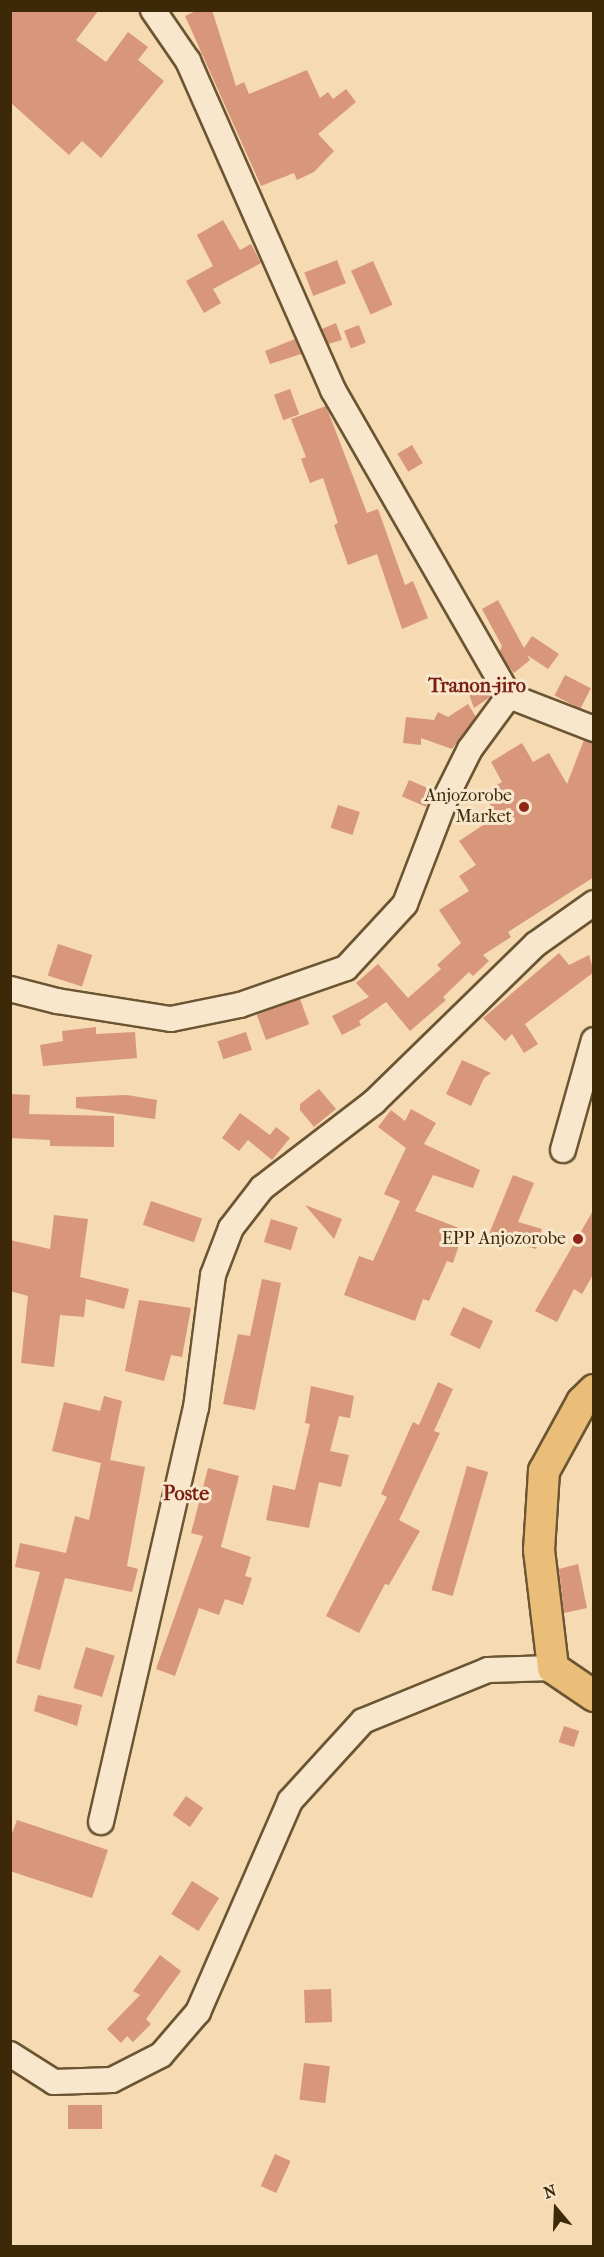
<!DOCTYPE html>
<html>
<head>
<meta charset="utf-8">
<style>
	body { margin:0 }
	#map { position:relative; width:604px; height:2257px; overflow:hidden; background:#f5dab2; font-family:"IM FELL French Canon",serif }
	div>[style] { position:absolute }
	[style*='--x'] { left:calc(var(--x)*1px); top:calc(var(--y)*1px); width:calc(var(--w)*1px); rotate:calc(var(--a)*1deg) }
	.building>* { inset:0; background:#d8967a; transform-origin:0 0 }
	.roads { filter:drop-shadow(2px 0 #6b5532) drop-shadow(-2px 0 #6b5532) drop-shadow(0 2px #6b5532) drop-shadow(0 -2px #6b5532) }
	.minor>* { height:24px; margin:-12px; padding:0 12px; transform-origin:12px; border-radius:12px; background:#f8e7cd }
	.major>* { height:30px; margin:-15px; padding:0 15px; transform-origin:15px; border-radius:15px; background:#eabd79 }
	.dots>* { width:16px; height:16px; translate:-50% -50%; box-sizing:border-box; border:3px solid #f8e7cd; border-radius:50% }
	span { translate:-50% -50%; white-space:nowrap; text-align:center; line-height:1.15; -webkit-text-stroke:6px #f8e7cd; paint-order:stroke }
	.poi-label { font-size:18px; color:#3d2908 }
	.right { translate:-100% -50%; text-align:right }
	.neighbourhood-label { font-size:20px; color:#7a1f14; font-weight:700 }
	.frame { position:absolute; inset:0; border:12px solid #3d2908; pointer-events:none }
	.north { position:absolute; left:526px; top:2179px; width:60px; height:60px; -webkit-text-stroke:4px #f8e7cd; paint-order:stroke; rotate:341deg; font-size:16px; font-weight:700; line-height:24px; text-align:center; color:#3d2908 }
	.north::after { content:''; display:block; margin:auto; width:21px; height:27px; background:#3d2908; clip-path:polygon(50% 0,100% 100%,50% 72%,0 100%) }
</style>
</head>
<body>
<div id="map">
	<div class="building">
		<i style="clip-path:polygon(10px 10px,99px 10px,76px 40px,106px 62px,128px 32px,148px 47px,138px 60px,164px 81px,101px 158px,82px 141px,69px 155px,10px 102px)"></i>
		<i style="clip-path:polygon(198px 10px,212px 10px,236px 86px,244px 82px,249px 94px,307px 70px,320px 98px,328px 92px,333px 99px,346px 89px,356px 102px,318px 134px,334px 151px,314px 172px,297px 180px,294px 173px,261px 186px,185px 16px)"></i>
		<i style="clip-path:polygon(223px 220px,240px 250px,251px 244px,261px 263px,213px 289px,221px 303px,204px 313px,186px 281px,213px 266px,197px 235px)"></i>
		<i style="left:337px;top:260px;width:25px;height:35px;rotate:69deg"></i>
		<i style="left:373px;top:261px;width:48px;height:24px;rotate:66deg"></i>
		<i style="clip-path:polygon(336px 323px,342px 340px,328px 344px,322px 329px)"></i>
		<i style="left:359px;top:325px;width:19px;height:16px;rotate:69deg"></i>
		<i style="clip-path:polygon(295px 339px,301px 354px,270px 364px,265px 351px)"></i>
		<i style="left:290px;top:389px;width:27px;height:17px;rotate:70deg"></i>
		<i style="clip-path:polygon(326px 406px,367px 513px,378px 509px,405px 585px,413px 581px,428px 618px,402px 629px,377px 554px,348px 565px,334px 525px,338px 523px,323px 478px,310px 483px,301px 459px,306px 457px,291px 419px)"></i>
		<i style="left:412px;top:445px;width:21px;height:17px;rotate:59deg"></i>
		<i style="clip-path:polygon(498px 600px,524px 648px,532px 636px,559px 654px,548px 669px,527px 655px,530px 660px,514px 673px,507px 664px,500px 651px,502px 646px,482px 609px)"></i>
		<i style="left:565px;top:675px;width:29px;height:23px;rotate:27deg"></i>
		<i style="clip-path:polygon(486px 685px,490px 697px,474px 708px,468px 691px)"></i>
		<i style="clip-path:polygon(468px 704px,476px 717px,452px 749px,421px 738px,421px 745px,403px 743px,406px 717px,434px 720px,438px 712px,448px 717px)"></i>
		<i style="clip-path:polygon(584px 740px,594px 743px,594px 877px,508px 932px,511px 937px,483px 955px,489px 961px,473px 976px,469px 972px,443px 997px,446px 1000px,410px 1031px,386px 1002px,359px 1021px,361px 1025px,342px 1035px,332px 1016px,369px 997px,356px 983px,378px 964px,408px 998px,441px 969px,437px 965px,461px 943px,439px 910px,469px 891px,459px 876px,476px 865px,459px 841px,497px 816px,483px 793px,502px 782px,491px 762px,522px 743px,533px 762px,549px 753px,567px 784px)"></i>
		<i style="left:409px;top:780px;width:26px;height:18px;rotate:23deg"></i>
		<i style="left:338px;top:805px;width:23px;height:24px;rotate:18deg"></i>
		<i style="left:58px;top:944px;width:36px;height:33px;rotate:18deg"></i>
		<i style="clip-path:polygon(559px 953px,569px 965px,589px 955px,594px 972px,525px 1024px,538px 1044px,524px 1053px,512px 1034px,505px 1041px,483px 1018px)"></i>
		<i style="left:300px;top:999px;width:27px;height:46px;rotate:70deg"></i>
		<i style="clip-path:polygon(96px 1027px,96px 1034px,135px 1032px,137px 1058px,43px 1066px,40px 1045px,63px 1041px,62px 1031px)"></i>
		<i style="left:246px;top:1032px;width:19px;height:30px;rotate:72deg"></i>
		<i style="clip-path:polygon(462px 1060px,491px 1073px,484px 1078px,471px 1106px,446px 1094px)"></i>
		<i style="clip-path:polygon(319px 1089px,336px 1109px,314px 1127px,300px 1110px,300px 1104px)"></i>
		<i style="clip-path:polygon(10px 1094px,30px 1095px,29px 1114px,114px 1116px,114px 1147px,50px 1146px,50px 1140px,10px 1138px)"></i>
		<i style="clip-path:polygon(127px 1095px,157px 1100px,155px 1119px,76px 1108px,76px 1097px)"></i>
		<i style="clip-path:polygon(411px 1109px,436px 1123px,424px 1144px,480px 1170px,473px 1188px,433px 1175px,415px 1211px,464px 1230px,453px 1263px,447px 1261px,429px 1301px,423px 1299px,415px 1321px,344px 1295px,359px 1256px,373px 1261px,400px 1201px,384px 1194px,406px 1148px,378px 1127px,391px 1110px,405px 1121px)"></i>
		<i style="clip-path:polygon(240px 1113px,270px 1135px,276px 1127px,290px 1138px,272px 1160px,248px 1140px,239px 1151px,222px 1138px)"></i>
		<i style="clip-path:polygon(513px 1175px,534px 1183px,518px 1222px,542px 1229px,536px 1249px,489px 1234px)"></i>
		<i style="left:151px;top:1201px;width:54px;height:25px;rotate:19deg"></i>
		<i style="clip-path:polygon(305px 1205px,342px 1219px,334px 1239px)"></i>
		<i style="clip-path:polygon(594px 1209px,594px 1273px,582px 1294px,574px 1289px,557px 1322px,535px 1311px)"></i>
		<i style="clip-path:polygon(54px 1215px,88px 1219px,80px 1277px,129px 1289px,124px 1309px,86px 1299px,84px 1317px,60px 1315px,54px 1367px,21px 1363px,28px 1296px,10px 1291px,10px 1240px,50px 1249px)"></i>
		<i style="left:271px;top:1219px;width:28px;height:24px;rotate:17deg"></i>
		<i style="clip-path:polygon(262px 1279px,281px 1283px,255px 1410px,223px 1404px,238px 1334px,250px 1336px)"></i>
		<i style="clip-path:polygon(139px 1300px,191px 1308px,182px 1357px,171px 1355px,164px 1381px,125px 1371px)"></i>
		<i style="left:463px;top:1307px;width:33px;height:31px;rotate:25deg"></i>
		<i style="clip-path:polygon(438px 1382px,453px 1389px,434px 1431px,440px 1433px,399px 1520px,420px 1531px,389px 1585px,385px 1584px,359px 1633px,326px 1616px,387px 1497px,381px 1494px,413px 1422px,419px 1425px)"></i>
		<i style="clip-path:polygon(311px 1386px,354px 1396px,350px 1418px,339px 1416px,330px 1451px,349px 1455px,341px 1487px,319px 1482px,309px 1528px,266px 1520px,273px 1485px,295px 1490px,310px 1424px,305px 1423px)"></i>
		<i style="clip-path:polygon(104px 1396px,122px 1401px,110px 1460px,145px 1467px,127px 1566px,138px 1569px,132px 1592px,65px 1578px,40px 1670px,16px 1663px,40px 1572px,15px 1567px,20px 1543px,66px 1553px,75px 1516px,89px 1520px,101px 1463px,52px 1451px,64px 1402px,100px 1411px)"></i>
		<i style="left:467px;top:1466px;width:22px;height:129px;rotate:16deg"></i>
		<i style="clip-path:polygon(208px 1468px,239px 1476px,221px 1547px,251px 1557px,245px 1576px,252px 1578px,243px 1605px,225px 1599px,219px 1615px,199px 1608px,175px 1676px,156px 1669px,203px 1536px,191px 1533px)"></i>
		<i style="clip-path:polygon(578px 1564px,587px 1608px,564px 1613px,559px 1569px)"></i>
		<i style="left:86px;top:1647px;width:30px;height:43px;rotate:17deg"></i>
		<i style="clip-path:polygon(38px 1695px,82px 1705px,77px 1726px,34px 1711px)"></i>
		<i style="left:564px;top:1726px;width:16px;height:17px;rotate:18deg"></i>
		<i style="left:186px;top:1796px;width:21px;height:23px;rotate:35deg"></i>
		<i style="clip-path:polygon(17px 1820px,108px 1850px,92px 1898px,10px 1871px,10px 1839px)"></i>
		<i style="left:192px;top:1881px;width:32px;height:39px;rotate:32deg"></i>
		<i style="clip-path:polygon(160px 1955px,181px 1971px,146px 2019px,151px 2024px,133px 2042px,127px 2036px,121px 2043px,107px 2029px,140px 1995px,133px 1991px)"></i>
		<i style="left:331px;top:1989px;width:33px;height:27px;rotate:88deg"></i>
		<i style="left:304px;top:2063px;width:26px;height:37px;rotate:7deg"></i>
		<i style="left:102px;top:2105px;width:24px;height:34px;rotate:90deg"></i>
		<i style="left:275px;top:2154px;width:17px;height:35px;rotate:24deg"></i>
	</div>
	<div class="roads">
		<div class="minor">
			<i style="--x:153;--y:10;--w:62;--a:55.5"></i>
			<i style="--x:188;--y:61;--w:360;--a:66.2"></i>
			<i style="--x:333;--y:390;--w:353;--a:60.1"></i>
			<i style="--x:509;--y:696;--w:91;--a:21.2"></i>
			<i style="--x:10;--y:989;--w:49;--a:14.3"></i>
			<i style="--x:57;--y:1001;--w:115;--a:9"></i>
			<i style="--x:171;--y:1019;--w:70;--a:-11.5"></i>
			<i style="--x:240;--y:1005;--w:112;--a:-19.2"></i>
			<i style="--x:346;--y:968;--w:87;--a:-47.3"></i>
			<i style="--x:405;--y:904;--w:115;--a:-69"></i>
			<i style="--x:446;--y:797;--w:54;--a:-63.4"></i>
			<i style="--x:470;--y:749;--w:66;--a:-53.7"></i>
			<i style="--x:563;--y:1150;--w:114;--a:-74.3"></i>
			<i style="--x:101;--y:1822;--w:425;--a:-77.1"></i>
			<i style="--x:196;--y:1408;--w:134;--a:-82.7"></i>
			<i style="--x:213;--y:1275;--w:50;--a:-69"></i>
			<i style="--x:231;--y:1228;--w:51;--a:-52.2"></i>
			<i style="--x:262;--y:1188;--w:141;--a:-37.5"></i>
			<i style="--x:374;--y:1102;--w:226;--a:-44.3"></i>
			<i style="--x:536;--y:944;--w:71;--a:-35.3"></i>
			<i style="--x:10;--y:2054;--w:52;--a:32.5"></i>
			<i style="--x:54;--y:2082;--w:58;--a:-2"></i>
			<i style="--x:112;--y:2080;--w:55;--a:-27"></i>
			<i style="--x:161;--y:2055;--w:57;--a:-49.3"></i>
			<i style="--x:198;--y:2012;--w:230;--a:-66.4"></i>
			<i style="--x:290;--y:1801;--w:108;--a:-47.6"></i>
			<i style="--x:363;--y:1721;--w:135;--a:-22.2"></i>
			<i style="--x:488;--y:1670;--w:65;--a:-1.8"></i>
		</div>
		<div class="major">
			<i style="--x:594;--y:1390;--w:17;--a:135"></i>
			<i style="--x:582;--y:1402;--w:79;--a:118.8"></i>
			<i style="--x:544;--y:1471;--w:79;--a:93.6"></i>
			<i style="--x:539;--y:1550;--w:119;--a:83.2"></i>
			<i style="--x:553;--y:1668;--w:50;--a:34.3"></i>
		</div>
	</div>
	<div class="dots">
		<i style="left:524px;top:807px;background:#8f2418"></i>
		<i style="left:578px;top:1239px;background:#8f2418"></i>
	</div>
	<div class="poi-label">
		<span class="right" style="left:512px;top:807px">Anjozorobe<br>Market</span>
		<span class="right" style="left:566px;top:1239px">EPP Anjozorobe</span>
	</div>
	<div class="neighbourhood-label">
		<span style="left:477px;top:685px">Tranon-jiro</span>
		<span style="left:186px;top:1493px">Poste</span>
	</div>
	<div class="frame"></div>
	<div class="north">N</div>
</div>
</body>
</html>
